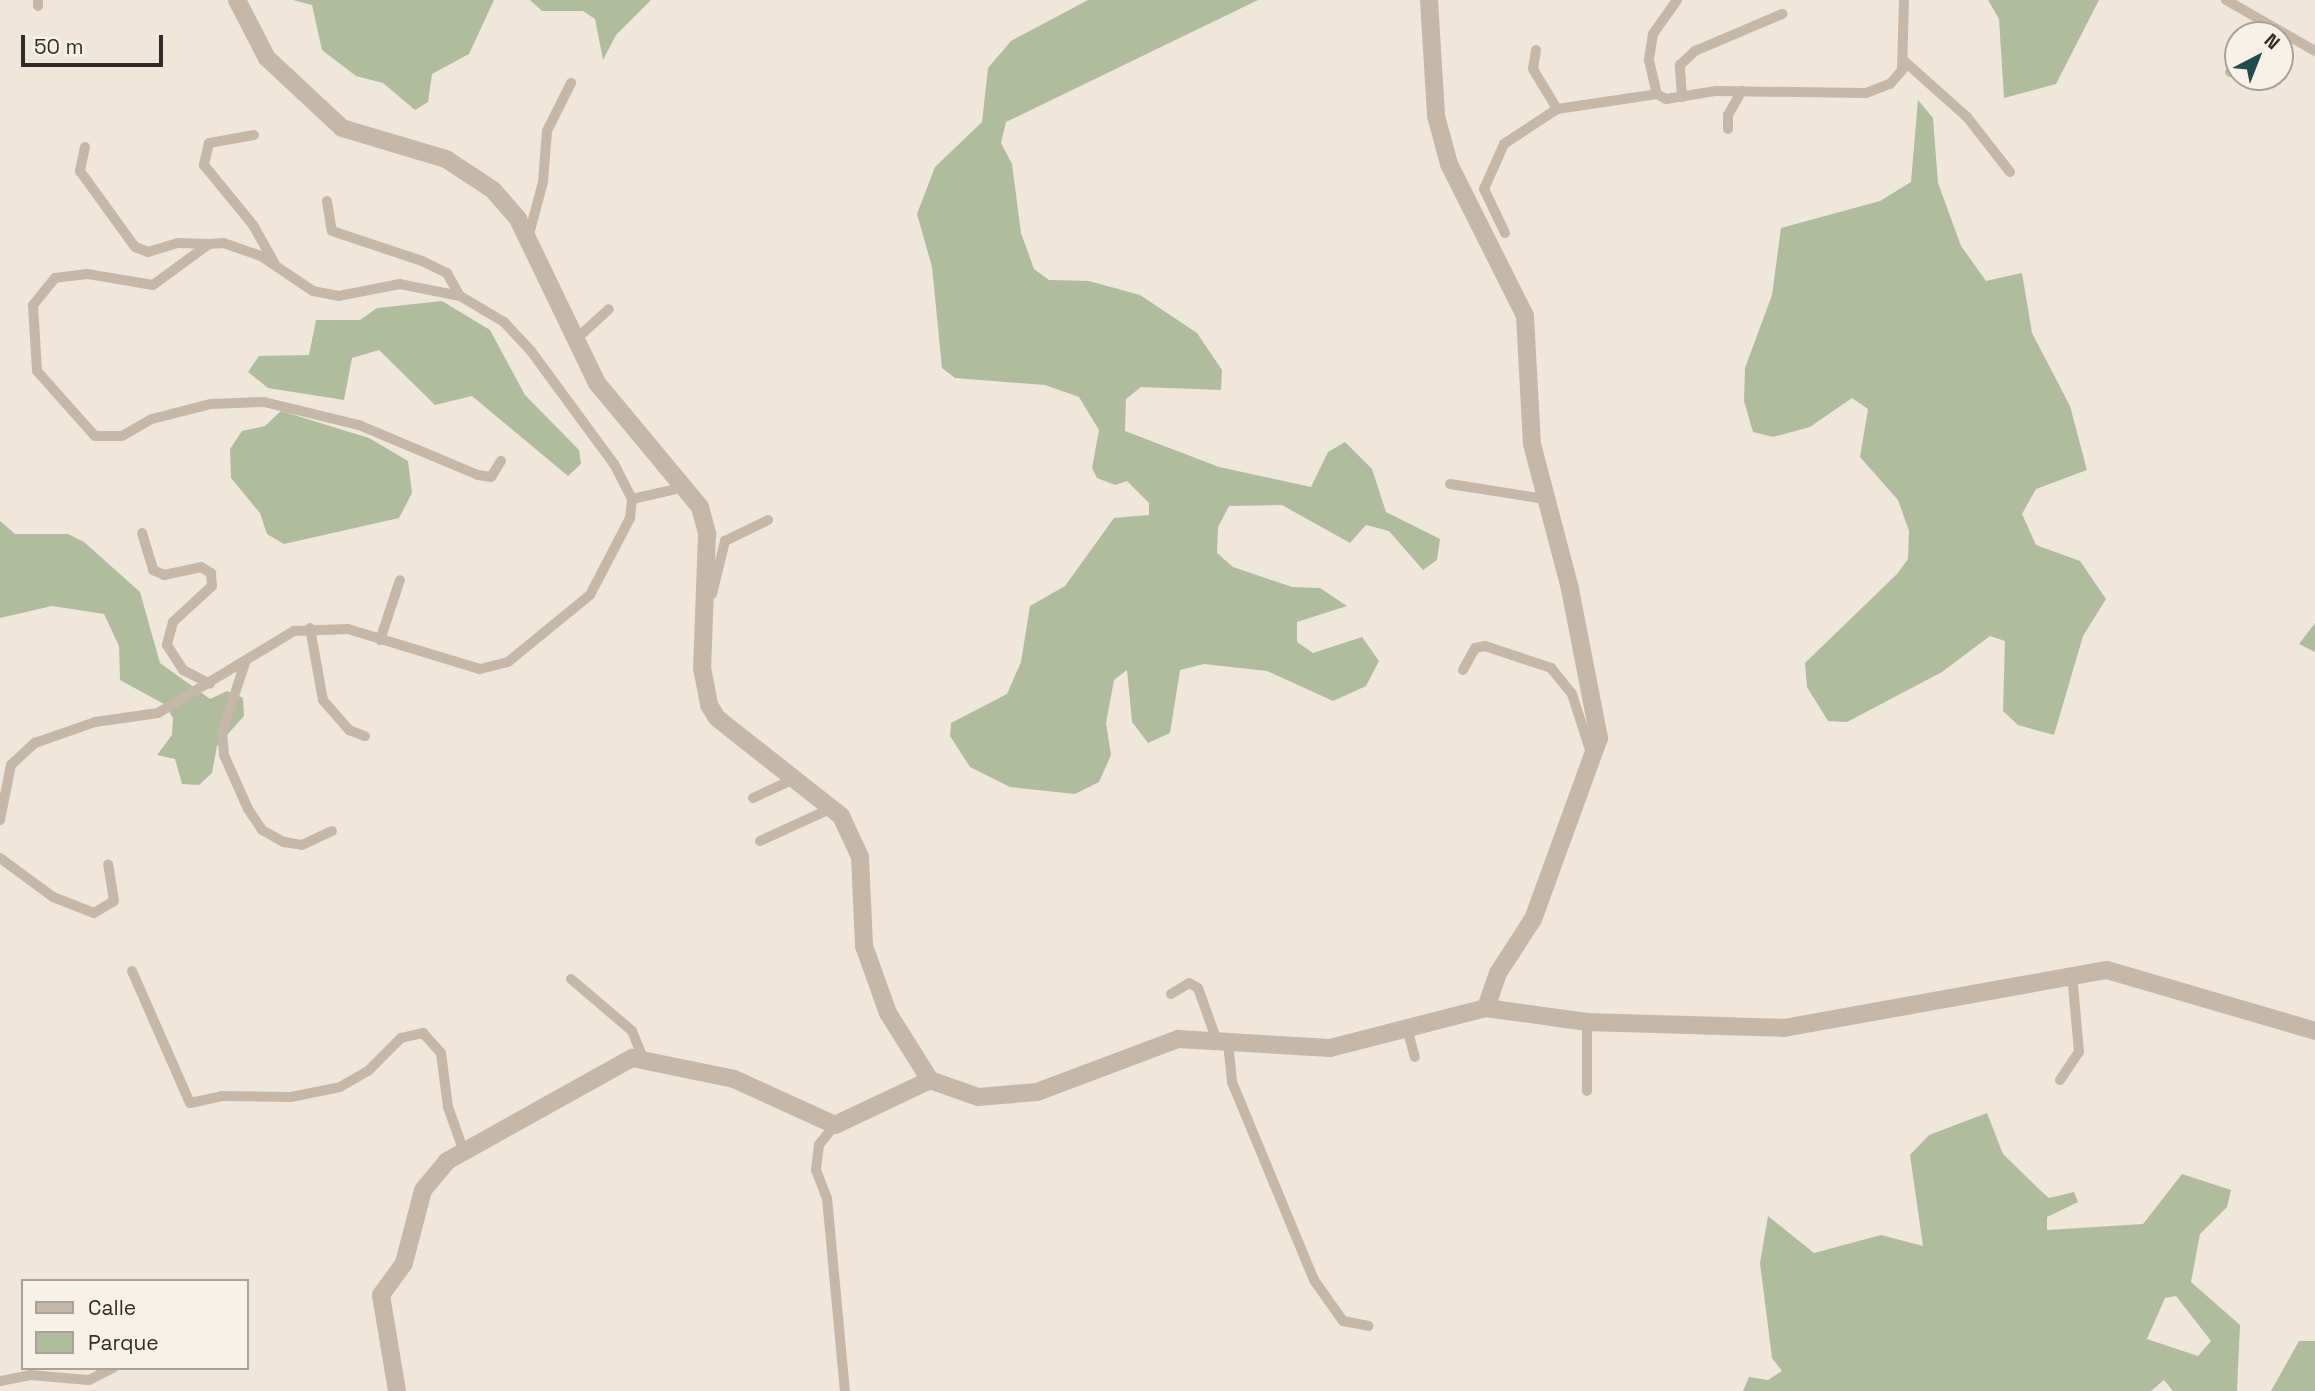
<!DOCTYPE html>
<html>
<head>
<meta charset="utf-8">
<style>
	body { margin:0 }
	#map { position:relative; width:2315px; height:1391px; overflow:hidden; background:#efe7dc; font-family:"Space Grotesk",sans-serif }
	div>[style] { position:absolute }
	[style*='--x'] { left:calc(var(--x)*1px); top:calc(var(--y)*1px); width:calc(var(--w)*1px); rotate:calc(var(--a)*1deg) }
	.green>* { inset:0; background:#b0bc9d }
	.service>* { height:10px; margin:-5px; padding:0 5px; transform-origin:5px; border-radius:5px; background:#c6b8a9 }
	.minor>* { height:18px; margin:-9px; padding:0 9px; transform-origin:9px; border-radius:9px; background:#c6b8a9 }
	span { translate:-50% -50%; white-space:nowrap; text-align:center; line-height:1.15; -webkit-text-stroke:5px #f7f1e8; paint-order:stroke }
	.legend { position:absolute; left:21px; top:1279px; width:228px; height:91px; box-sizing:border-box; background:#f7f1e8; border:2px solid #a9a29b; margin:0; padding:9px 12px; list-style:none; font-size:21px; color:#342c28 }
	.legend li { display:flex; align-items:center; gap:14px; height:35px }
	.legend b { width:35px; border:2px solid #a9a29b }
	.north { position:absolute; left:2224px; top:21px; width:70px; height:70px; box-sizing:border-box; background:#f7f1e8; border:2px solid #a9a29b; border-radius:50%; rotate:42deg; font-size:19px; font-weight:700; line-height:28px; text-align:center; color:#342c28 }
	.north::after { content:''; display:block; margin:auto; width:24px; height:32px; background:#224b50; clip-path:polygon(50% 0,100% 100%,50% 72%,0 100%) }
	.scale { position:absolute; left:21px; top:35px; width:142px; height:32px; box-sizing:border-box; border:4px solid #342c28; border-top:0; padding-left:9px; font-size:21px; line-height:24px; white-space:nowrap; color:#342c28; -webkit-text-stroke:5px #f7f1e8; paint-order:stroke }
</style>
</head>
<body>
<div id="map">
	<div class="green">
		<i style="clip-path:polygon(293px 0,494px 0,469px 54px,432px 74px,428px 102px,415px 110px,383px 83px,356px 76px,322px 50px,312px 5px)"></i>
		<i style="clip-path:polygon(530px 0,651px 0,616px 35px,603px 60px,595px 19px,583px 11px,542px 11px)"></i>
		<i style="clip-path:polygon(1088px 0,1258px 0,1006px 122px,1001px 143px,1012px 164px,1021px 233px,1034px 269px,1049px 280px,1089px 281px,1140px 295px,1197px 333px,1222px 370px,1221px 390px,1141px 387px,1126px 399px,1125px 431px,1219px 467px,1311px 487px,1328px 452px,1345px 442px,1372px 469px,1386px 512px,1440px 539px,1437px 560px,1423px 570px,1389px 531px,1366px 525px,1350px 543px,1282px 505px,1229px 506px,1218px 527px,1217px 553px,1233px 567px,1292px 587px,1320px 588px,1347px 606px,1297px 622px,1297px 642px,1313px 653px,1362px 637px,1379px 661px,1366px 686px,1333px 701px,1267px 671px,1204px 664px,1180px 670px,1170px 733px,1148px 743px,1132px 722px,1127px 670px,1114px 680px,1106px 723px,1111px 755px,1099px 782px,1075px 794px,1010px 787px,970px 767px,950px 736px,951px 723px,1007px 694px,1021px 662px,1030px 606px,1065px 586px,1114px 518px,1149px 515px,1149px 503px,1127px 481px,1115px 485px,1097px 478px,1092px 468px,1099px 430px,1079px 397px,1045px 385px,955px 378px,942px 368px,932px 267px,917px 214px,935px 167px,982px 122px,988px 68px,1011px 41px)"></i>
		<i style="clip-path:polygon(1988px 0,2099px 0,2056px 84px,2004px 98px,1999px 19px)"></i>
		<i style="clip-path:polygon(1918px 100px,1933px 118px,1938px 183px,1961px 246px,1986px 281px,2022px 273px,2032px 333px,2070px 406px,2087px 470px,2036px 489px,2022px 514px,2036px 545px,2080px 561px,2106px 599px,2083px 636px,2054px 735px,2018px 725px,2003px 711px,2005px 641px,1990px 636px,1942px 672px,1847px 722px,1828px 721px,1807px 687px,1805px 663px,1897px 574px,1908px 559px,1909px 531px,1898px 500px,1860px 457px,1868px 409px,1852px 398px,1810px 427px,1773px 437px,1753px 432px,1744px 401px,1745px 368px,1772px 295px,1781px 228px,1880px 201px,1911px 182px)"></i>
		<i style="clip-path:polygon(442px 301px,490px 330px,525px 395px,579px 450px,581px 464px,568px 476px,472px 396px,435px 405px,379px 350px,352px 358px,344px 400px,268px 388px,248px 372px,259px 356px,309px 355px,316px 320px,360px 320px,377px 308px)"></i>
		<i style="clip-path:polygon(281px 411px,369px 438px,408px 461px,412px 493px,399px 518px,284px 544px,267px 534px,260px 513px,231px 478px,230px 449px,242px 431px,265px 426px)"></i>
		<i style="clip-path:polygon(0 521px,15px 534px,68px 534px,84px 542px,140px 592px,160px 663px,210px 699px,227px 691px,243px 698px,244px 716px,217px 746px,212px 773px,199px 785px,182px 784px,175px 759px,157px 755px,172px 735px,173px 718px,164px 704px,120px 680px,119px 646px,104px 614px,52px 606px,0 618px)"></i>
		<i style="clip-path:polygon(2315px 623px,2315px 652px,2299px 644px)"></i>
		<i style="clip-path:polygon(evenodd,1987px 1113px,2003px 1154px,2041px 1191px,2049px 1198px,2074px 1192px,2078px 1202px,2047px 1217px,2047px 1230px,2143px 1224px,2182px 1174px,2231px 1190px,2227px 1207px,2200px 1234px,2191px 1282px,2240px 1325px,2237px 1391px,2173px 1391px,2164px 1380px,2151px 1391px,1743px 1391px,1749px 1377px,1768px 1380px,1782px 1371px,1772px 1358px,1760px 1263px,1768px 1216px,1814px 1253px,1881px 1235px,1923px 1246px,1910px 1155px,1929px 1135px,1987px 1113px,2176px 1296px,2211px 1341px,2198px 1356px,2147px 1339px,2165px 1298px,2176px 1296px)"></i>
		<i style="clip-path:polygon(2299px 1341px,2315px 1341px,2315px 1391px,2271px 1391px)"></i>
	</div>
	<div class="service">
		<i style="--x:1677;--y:0;--w:42;--a:125.2"></i>
		<i style="--x:1653;--y:34;--w:26;--a:99"></i>
		<i style="--x:1649;--y:60;--w:35;--a:77"></i>
		<i style="--x:1657;--y:94;--w:10;--a:29"></i>
		<i style="--x:1666;--y:99;--w:51;--a:-9.1"></i>
		<i style="--x:1716;--y:91;--w:150;--a:0.8"></i>
		<i style="--x:1866;--y:93;--w:26;--a:-21"></i>
		<i style="--x:1890;--y:84;--w:18;--a:-49"></i>
		<i style="--x:1902;--y:70;--w:70;--a:-88.4"></i>
		<i style="--x:2226;--y:0;--w:103;--a:29.8"></i>
		<i style="--x:38;--y:6;--w:6;--a:-90"></i>
		<i style="--x:1536;--y:50;--w:19;--a:99"></i>
		<i style="--x:1533;--y:69;--w:47;--a:59"></i>
		<i style="--x:1903;--y:60;--w:86;--a:41.7"></i>
		<i style="--x:1967;--y:117;--w:70;--a:52"></i>
		<i style="--x:2230;--y:72;--w:15;--a:-58"></i>
		<i style="--x:1682;--y:97;--w:32;--a:-94"></i>
		<i style="--x:1680;--y:65;--w:21;--a:-43"></i>
		<i style="--x:1695;--y:51;--w:95;--a:-23"></i>
		<i style="--x:1728;--y:129;--w:14;--a:-90"></i>
		<i style="--x:1728;--y:115;--w:28;--a:-60"></i>
		<i style="--x:254;--y:135;--w:46;--a:169.9"></i>
		<i style="--x:209;--y:143;--w:23;--a:103"></i>
		<i style="--x:204;--y:165;--w:77;--a:50.8"></i>
		<i style="--x:253;--y:225;--w:45;--a:60.6"></i>
		<i style="--x:85;--y:147;--w:25;--a:102"></i>
		<i style="--x:80;--y:171;--w:94;--a:54.1"></i>
		<i style="--x:135;--y:247;--w:14;--a:21"></i>
		<i style="--x:148;--y:252;--w:31;--a:-17"></i>
		<i style="--x:178;--y:243;--w:31;--a:2"></i>
		<i style="--x:327;--y:201;--w:30;--a:81"></i>
		<i style="--x:332;--y:231;--w:95;--a:18.4"></i>
		<i style="--x:422;--y:261;--w:28;--a:26"></i>
		<i style="--x:447;--y:273;--w:26;--a:61"></i>
		<i style="--x:1505;--y:233;--w:49;--a:-115.5"></i>
		<i style="--x:1484;--y:189;--w:49;--a:-66"></i>
		<i style="--x:1504;--y:144;--w:64;--a:-33.4"></i>
		<i style="--x:1557;--y:109;--w:101;--a:-8.5"></i>
		<i style="--x:528;--y:238;--w:58;--a:-75"></i>
		<i style="--x:543;--y:182;--w:51;--a:-85.5"></i>
		<i style="--x:547;--y:131;--w:54;--a:-63.4"></i>
		<i style="--x:574;--y:341;--w:47;--a:-42.4"></i>
		<i style="--x:1450;--y:484;--w:96;--a:9"></i>
		<i style="--x:632;--y:499;--w:54;--a:-12.8"></i>
		<i style="--x:142;--y:533;--w:39;--a:73"></i>
		<i style="--x:153;--y:570;--w:12;--a:24"></i>
		<i style="--x:164;--y:575;--w:38;--a:-12"></i>
		<i style="--x:201;--y:567;--w:12;--a:31"></i>
		<i style="--x:211;--y:573;--w:13;--a:86"></i>
		<i style="--x:212;--y:586;--w:53;--a:137.3"></i>
		<i style="--x:173;--y:622;--w:24;--a:105"></i>
		<i style="--x:167;--y:645;--w:30;--a:57"></i>
		<i style="--x:183;--y:670;--w:30;--a:27"></i>
		<i style="--x:712;--y:594;--w:55;--a:-76.2"></i>
		<i style="--x:725;--y:541;--w:48;--a:-26"></i>
		<i style="--x:310;--y:628;--w:73;--a:79.8"></i>
		<i style="--x:323;--y:700;--w:40;--a:49"></i>
		<i style="--x:349;--y:730;--w:17;--a:21"></i>
		<i style="--x:380;--y:640;--w:63;--a:-71.6"></i>
		<i style="--x:245;--y:663;--w:73;--a:108.4"></i>
		<i style="--x:222;--y:732;--w:23;--a:85"></i>
		<i style="--x:224;--y:755;--w:59;--a:66"></i>
		<i style="--x:248;--y:809;--w:25;--a:56"></i>
		<i style="--x:262;--y:830;--w:25;--a:29"></i>
		<i style="--x:284;--y:842;--w:18;--a:9"></i>
		<i style="--x:302;--y:845;--w:33;--a:-25"></i>
		<i style="--x:1463;--y:670;--w:25;--a:-61"></i>
		<i style="--x:1475;--y:648;--w:10;--a:-11"></i>
		<i style="--x:1485;--y:646;--w:70;--a:18.4"></i>
		<i style="--x:1551;--y:668;--w:33;--a:51"></i>
		<i style="--x:1572;--y:694;--w:65;--a:72.1"></i>
		<i style="--x:753;--y:798;--w:47;--a:-24.9"></i>
		<i style="--x:0;--y:820;--w:56;--a:-78.7"></i>
		<i style="--x:11;--y:765;--w:33;--a:-43"></i>
		<i style="--x:35;--y:743;--w:64;--a:-19.3"></i>
		<i style="--x:95;--y:722;--w:64;--a:-8.1"></i>
		<i style="--x:158;--y:713;--w:159;--a:-31.1"></i>
		<i style="--x:294;--y:631;--w:54;--a:-2.1"></i>
		<i style="--x:348;--y:629;--w:138;--a:16.9"></i>
		<i style="--x:480;--y:669;--w:29;--a:-14"></i>
		<i style="--x:508;--y:662;--w:106;--a:-39.3"></i>
		<i style="--x:590;--y:595;--w:87;--a:-62.5"></i>
		<i style="--x:630;--y:518;--w:19;--a:-84"></i>
		<i style="--x:632;--y:499;--w:39;--a:-117"></i>
		<i style="--x:614;--y:464;--w:140;--a:-126.3"></i>
		<i style="--x:531;--y:351;--w:40;--a:-133"></i>
		<i style="--x:504;--y:322;--w:51;--a:-149.4"></i>
		<i style="--x:460;--y:296;--w:61;--a:-168.7"></i>
		<i style="--x:400;--y:284;--w:62;--a:168.9"></i>
		<i style="--x:339;--y:296;--w:26;--a:-169"></i>
		<i style="--x:313;--y:291;--w:63;--a:-146.1"></i>
		<i style="--x:261;--y:256;--w:39;--a:-161"></i>
		<i style="--x:224;--y:243;--w:15;--a:176"></i>
		<i style="--x:209;--y:244;--w:69;--a:143.8"></i>
		<i style="--x:153;--y:285;--w:67;--a:-170.5"></i>
		<i style="--x:87;--y:274;--w:32;--a:173"></i>
		<i style="--x:55;--y:278;--w:35;--a:129"></i>
		<i style="--x:33;--y:305;--w:66;--a:86.5"></i>
		<i style="--x:37;--y:371;--w:87;--a:48.3"></i>
		<i style="--x:95;--y:436;--w:27;--a:0"></i>
		<i style="--x:122;--y:436;--w:34;--a:-30"></i>
		<i style="--x:152;--y:419;--w:61;--a:-14.3"></i>
		<i style="--x:211;--y:404;--w:53;--a:-2.2"></i>
		<i style="--x:264;--y:402;--w:98;--a:13.6"></i>
		<i style="--x:359;--y:425;--w:129;--a:22.8"></i>
		<i style="--x:478;--y:475;--w:13;--a:9"></i>
		<i style="--x:491;--y:477;--w:19;--a:-58"></i>
		<i style="--x:760;--y:841;--w:79;--a:-24.6"></i>
		<i style="--x:0;--y:858;--w:66;--a:36.3"></i>
		<i style="--x:53;--y:897;--w:44;--a:21.3"></i>
		<i style="--x:94;--y:913;--w:23;--a:-31"></i>
		<i style="--x:114;--y:901;--w:37;--a:-99"></i>
		<i style="--x:132;--y:971;--w:144;--a:66.3"></i>
		<i style="--x:190;--y:1103;--w:33;--a:-12"></i>
		<i style="--x:222;--y:1096;--w:69;--a:0.8"></i>
		<i style="--x:291;--y:1097;--w:50;--a:-11.5"></i>
		<i style="--x:340;--y:1087;--w:32;--a:-30"></i>
		<i style="--x:368;--y:1071;--w:47;--a:-45"></i>
		<i style="--x:401;--y:1038;--w:23;--a:-13"></i>
		<i style="--x:423;--y:1033;--w:27;--a:48"></i>
		<i style="--x:441;--y:1053;--w:54;--a:82.6"></i>
		<i style="--x:448;--y:1107;--w:48;--a:70.4"></i>
		<i style="--x:571;--y:979;--w:80;--a:40.4"></i>
		<i style="--x:632;--y:1031;--w:32;--a:68"></i>
		<i style="--x:1171;--y:994;--w:21;--a:-31"></i>
		<i style="--x:1189;--y:983;--w:10;--a:29"></i>
		<i style="--x:1198;--y:988;--w:56;--a:70.3"></i>
		<i style="--x:1407;--y:1028;--w:30;--a:75"></i>
		<i style="--x:1228;--y:1043;--w:39;--a:84"></i>
		<i style="--x:1232;--y:1082;--w:214;--a:67.5"></i>
		<i style="--x:1314;--y:1280;--w:50;--a:54.7"></i>
		<i style="--x:1343;--y:1321;--w:26;--a:11"></i>
		<i style="--x:2060;--y:1080;--w:34;--a:-56"></i>
		<i style="--x:2079;--y:1052;--w:79;--a:-95.1"></i>
		<i style="--x:1587;--y:1091;--w:69;--a:-90"></i>
		<i style="--x:835;--y:1125;--w:26;--a:129"></i>
		<i style="--x:819;--y:1145;--w:25;--a:97"></i>
		<i style="--x:816;--y:1170;--w:30;--a:69"></i>
		<i style="--x:827;--y:1198;--w:194;--a:84.7"></i>
		<i style="--x:0;--y:1381;--w:31;--a:-11"></i>
		<i style="--x:30;--y:1375;--w:59;--a:4.8"></i>
		<i style="--x:89;--y:1380;--w:27;--a:-27"></i>
	</div>
	<div class="minor">
		<i style="--x:237;--y:0;--w:65;--a:62.7"></i>
		<i style="--x:267;--y:58;--w:103;--a:43"></i>
		<i style="--x:342;--y:128;--w:109;--a:16.6"></i>
		<i style="--x:446;--y:159;--w:56;--a:33.4"></i>
		<i style="--x:493;--y:190;--w:38;--a:49"></i>
		<i style="--x:518;--y:219;--w:182;--a:64.3"></i>
		<i style="--x:597;--y:383;--w:161;--a:50.3"></i>
		<i style="--x:700;--y:507;--w:28;--a:75"></i>
		<i style="--x:707;--y:534;--w:134;--a:92.1"></i>
		<i style="--x:702;--y:668;--w:38;--a:79"></i>
		<i style="--x:709;--y:705;--w:15;--a:58"></i>
		<i style="--x:717;--y:718;--w:158;--a:38.3"></i>
		<i style="--x:841;--y:816;--w:45;--a:65.1"></i>
		<i style="--x:860;--y:857;--w:89;--a:87.4"></i>
		<i style="--x:864;--y:946;--w:71;--a:70.3"></i>
		<i style="--x:888;--y:1013;--w:79;--a:57.9"></i>
		<i style="--x:930;--y:1080;--w:51;--a:19.5"></i>
		<i style="--x:978;--y:1097;--w:59;--a:-4.8"></i>
		<i style="--x:1037;--y:1092;--w:151;--a:-20.6"></i>
		<i style="--x:1178;--y:1039;--w:152;--a:3.4"></i>
		<i style="--x:1330;--y:1048;--w:161;--a:-14.4"></i>
		<i style="--x:1486;--y:1008;--w:102;--a:7.9"></i>
		<i style="--x:1587;--y:1022;--w:197;--a:1.7"></i>
		<i style="--x:1784;--y:1028;--w:328;--a:-10.2"></i>
		<i style="--x:2107;--y:970;--w:217;--a:16.3"></i>
		<i style="--x:1429;--y:0;--w:116;--a:86.5"></i>
		<i style="--x:1436;--y:116;--w:50;--a:74.8"></i>
		<i style="--x:1449;--y:164;--w:170;--a:63.4"></i>
		<i style="--x:1525;--y:316;--w:128;--a:86.9"></i>
		<i style="--x:1532;--y:444;--w:150;--a:75.3"></i>
		<i style="--x:1570;--y:589;--w:152;--a:79"></i>
		<i style="--x:1599;--y:738;--w:193;--a:110"></i>
		<i style="--x:1533;--y:919;--w:64;--a:122.9"></i>
		<i style="--x:1498;--y:973;--w:37;--a:109"></i>
		<i style="--x:397;--y:1391;--w:97;--a:-99.5"></i>
		<i style="--x:381;--y:1295;--w:39;--a:-54"></i>
		<i style="--x:404;--y:1263;--w:75;--a:-75.4"></i>
		<i style="--x:423;--y:1190;--w:38;--a:-50"></i>
		<i style="--x:447;--y:1161;--w:212;--a:-29.1"></i>
		<i style="--x:632;--y:1058;--w:104;--a:11.6"></i>
		<i style="--x:734;--y:1079;--w:111;--a:24.5"></i>
		<i style="--x:835;--y:1125;--w:105;--a:-25.3"></i>
	</div>
	<ul class="legend">
	<li><b style="height:9px;background:#c6b8a9"></b>Calle</li>
	<li><b style="height:19px;background:#b0bc9d"></b>Parque</li>
	</ul>
	<div class="north">N</div>
	<div class="scale">50 m</div>
</div>
</body>
</html>
